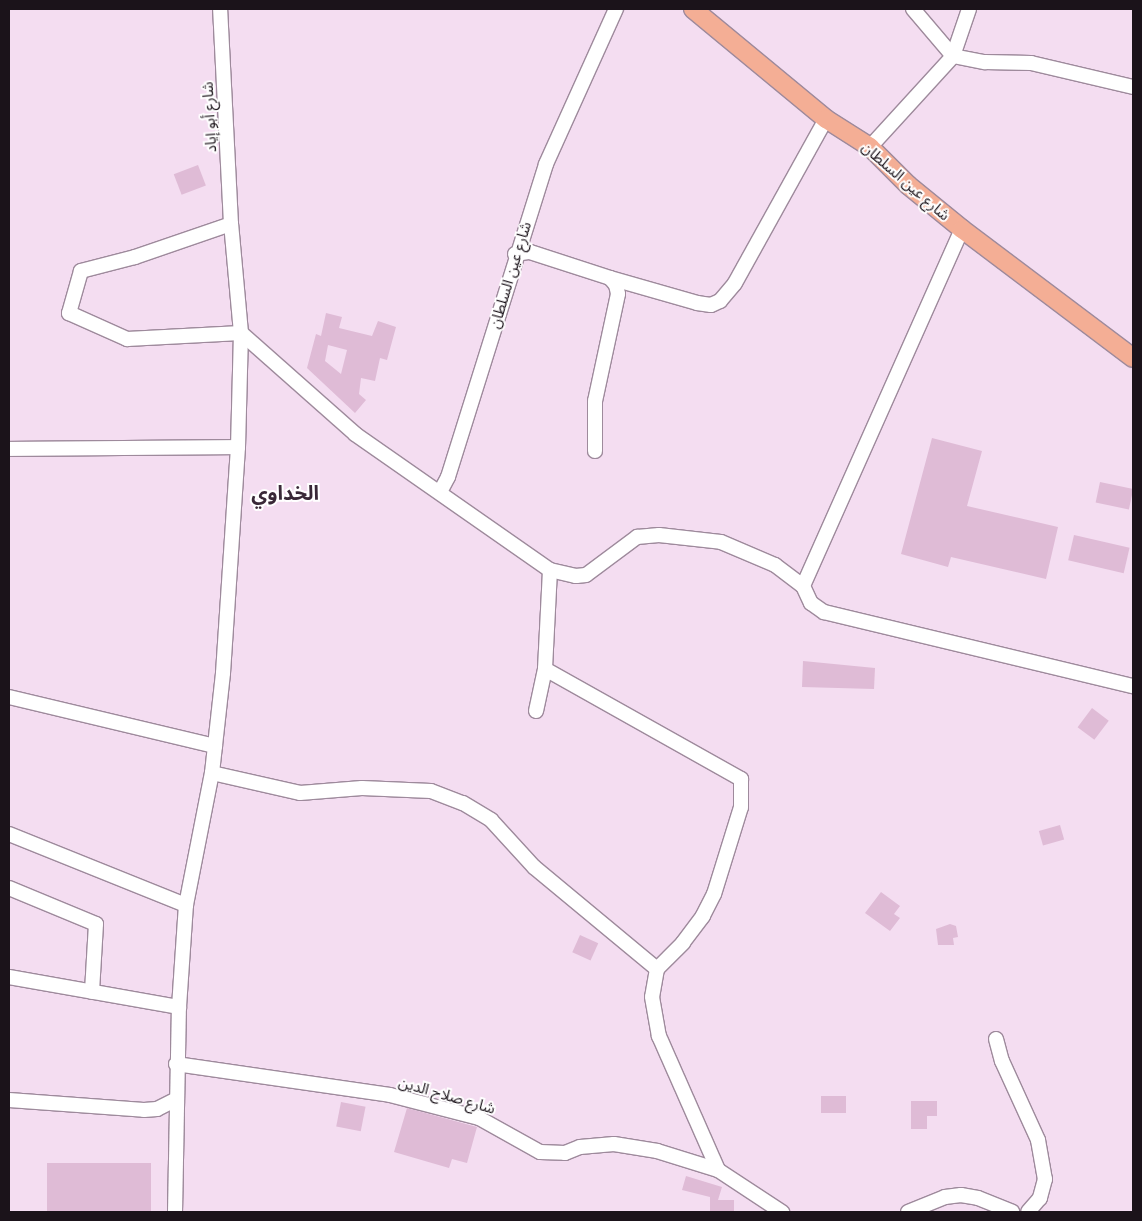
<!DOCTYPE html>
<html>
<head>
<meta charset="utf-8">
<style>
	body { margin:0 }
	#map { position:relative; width:1142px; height:1221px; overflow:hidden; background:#f4ddf1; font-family:"Playfair Display","Noto Sans Arabic",serif }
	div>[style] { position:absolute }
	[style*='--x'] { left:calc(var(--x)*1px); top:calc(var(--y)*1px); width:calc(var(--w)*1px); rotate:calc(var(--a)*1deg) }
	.building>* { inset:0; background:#dfbbd6; transform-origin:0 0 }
	.roads { filter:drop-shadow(1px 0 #9e8a9c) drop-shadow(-1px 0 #9e8a9c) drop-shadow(0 1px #9e8a9c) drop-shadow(0 -1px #9e8a9c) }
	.minor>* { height:14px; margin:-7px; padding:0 7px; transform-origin:7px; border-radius:7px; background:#fff }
	.major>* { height:18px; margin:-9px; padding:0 9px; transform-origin:9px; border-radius:9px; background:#f4ae95 }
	span { translate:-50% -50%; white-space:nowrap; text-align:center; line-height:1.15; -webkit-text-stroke:4px #fff; paint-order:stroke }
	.street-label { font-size:15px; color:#1b131a }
	.district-label { font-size:20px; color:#392837; font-weight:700 }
	.frame { position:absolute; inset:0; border:10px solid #1b131a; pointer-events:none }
</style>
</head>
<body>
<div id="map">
	<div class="building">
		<i style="left:198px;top:165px;width:22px;height:26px;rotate:69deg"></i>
		<i style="clip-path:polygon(evenodd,326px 313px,342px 317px,339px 328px,372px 336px,378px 321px,396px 327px,387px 360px,380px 358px,375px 381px,361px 378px,359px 394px,366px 400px,355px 413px,307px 368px,316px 334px,321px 336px,326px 313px,328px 345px,347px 350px,341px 374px,325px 361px,328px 345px)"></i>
		<i style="clip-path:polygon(932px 438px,982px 451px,967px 506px,1058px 527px,1046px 579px,951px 557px,948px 567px,901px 554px)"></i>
		<i style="left:1100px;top:482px;width:34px;height:21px;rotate:12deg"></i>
		<i style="left:1074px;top:535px;width:57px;height:26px;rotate:13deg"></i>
		<i style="clip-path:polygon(803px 661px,875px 668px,874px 689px,802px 687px)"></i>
		<i style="left:1092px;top:708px;width:21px;height:24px;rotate:37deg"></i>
		<i style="left:1060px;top:825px;width:15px;height:22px;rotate:74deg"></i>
		<i style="clip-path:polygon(881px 892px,900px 906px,894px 914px,900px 918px,890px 931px,865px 913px)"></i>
		<i style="clip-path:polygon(950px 924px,956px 926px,958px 937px,953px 938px,954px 945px,938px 945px,936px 929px)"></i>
		<i style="left:580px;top:935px;width:20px;height:19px;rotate:24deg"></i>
		<i style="left:821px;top:1096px;width:25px;height:17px"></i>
		<i style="clip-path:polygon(911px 1101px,937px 1101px,937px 1116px,927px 1116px,927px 1129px,911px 1129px)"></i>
		<i style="left:341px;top:1102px;width:25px;height:25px;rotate:11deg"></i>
		<i style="clip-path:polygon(407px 1108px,477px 1127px,467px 1163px,452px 1159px,449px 1168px,394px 1152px)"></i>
		<i style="left:47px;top:1163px;width:104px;height:49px"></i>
		<i style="clip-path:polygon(686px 1176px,722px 1187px,718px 1200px,734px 1200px,734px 1212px,710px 1212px,710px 1197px,682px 1190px)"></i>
	</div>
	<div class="roads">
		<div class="minor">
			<i style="--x:913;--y:9;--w:62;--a:49.6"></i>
			<i style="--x:953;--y:56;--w:33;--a:11"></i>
			<i style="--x:985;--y:62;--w:46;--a:1.2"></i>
			<i style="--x:1031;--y:63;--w:105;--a:13.2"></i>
			<i style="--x:870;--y:147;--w:123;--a:-47.6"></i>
			<i style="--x:953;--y:56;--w:50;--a:-71.2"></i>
			<i style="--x:231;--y:224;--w:102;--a:161"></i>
			<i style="--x:135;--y:257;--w:56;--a:165.5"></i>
			<i style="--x:81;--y:271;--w:44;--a:105.9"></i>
			<i style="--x:69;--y:313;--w:64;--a:24.1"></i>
			<i style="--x:127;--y:339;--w:114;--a:-3"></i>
			<i style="--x:241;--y:333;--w:152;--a:41.5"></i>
			<i style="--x:355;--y:434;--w:238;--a:34.9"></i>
			<i style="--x:550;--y:570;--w:99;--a:92.9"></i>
			<i style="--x:515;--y:254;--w:15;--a:-8"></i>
			<i style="--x:530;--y:252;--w:84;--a:18"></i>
			<i style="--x:610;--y:278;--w:9;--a:49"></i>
			<i style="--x:616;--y:285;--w:9;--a:77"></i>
			<i style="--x:618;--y:294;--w:109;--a:102.1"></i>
			<i style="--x:595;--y:401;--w:50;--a:90"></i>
			<i style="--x:610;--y:278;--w:91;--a:16"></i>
			<i style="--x:697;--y:303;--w:14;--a:8"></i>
			<i style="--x:711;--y:305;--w:10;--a:-24"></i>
			<i style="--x:720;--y:301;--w:23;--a:-50"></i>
			<i style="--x:735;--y:283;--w:188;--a:-61"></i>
			<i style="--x:9;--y:449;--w:229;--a:-0.5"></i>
			<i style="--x:440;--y:492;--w:17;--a:-62"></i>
			<i style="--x:448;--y:477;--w:328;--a:-72.6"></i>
			<i style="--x:546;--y:164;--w:170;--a:-65.7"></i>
			<i style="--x:550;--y:570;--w:27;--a:13"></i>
			<i style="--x:576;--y:576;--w:10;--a:-6"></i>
			<i style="--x:586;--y:575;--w:64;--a:-36.7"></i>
			<i style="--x:637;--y:537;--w:22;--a:-5"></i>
			<i style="--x:659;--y:535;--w:62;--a:6.4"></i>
			<i style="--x:721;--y:542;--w:59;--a:23.1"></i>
			<i style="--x:775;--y:565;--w:35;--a:37"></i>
			<i style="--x:803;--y:586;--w:19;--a:65"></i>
			<i style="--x:811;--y:603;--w:16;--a:35"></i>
			<i style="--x:824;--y:612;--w:318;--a:13.5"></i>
			<i style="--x:803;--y:586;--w:391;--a:-66"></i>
			<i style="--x:9;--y:697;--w:212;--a:13.4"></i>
			<i style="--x:536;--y:711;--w:43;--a:-77.9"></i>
			<i style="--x:545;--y:669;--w:225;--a:29.3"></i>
			<i style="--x:741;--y:779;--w:28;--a:90"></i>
			<i style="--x:741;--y:807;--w:91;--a:107.2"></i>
			<i style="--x:714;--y:894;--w:25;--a:117"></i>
			<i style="--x:703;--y:916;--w:34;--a:127"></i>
			<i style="--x:683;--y:943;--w:37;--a:135"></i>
			<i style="--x:212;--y:773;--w:101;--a:-83.7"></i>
			<i style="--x:223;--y:673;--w:226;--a:-86.2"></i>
			<i style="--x:238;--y:447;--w:114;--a:-88.5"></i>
			<i style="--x:241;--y:333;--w:109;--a:-95.2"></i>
			<i style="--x:231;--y:224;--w:215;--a:-92.9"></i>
			<i style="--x:9;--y:834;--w:191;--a:21.9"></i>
			<i style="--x:9;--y:888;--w:94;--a:22.5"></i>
			<i style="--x:96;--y:924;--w:68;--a:93.4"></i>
			<i style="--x:9;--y:977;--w:173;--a:10"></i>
			<i style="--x:179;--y:1007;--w:102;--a:-86.1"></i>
			<i style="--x:186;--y:905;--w:135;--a:-78.9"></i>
			<i style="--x:212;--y:773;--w:90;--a:12.8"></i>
			<i style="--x:300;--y:793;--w:62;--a:-4.6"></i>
			<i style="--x:362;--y:788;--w:69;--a:2.5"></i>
			<i style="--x:431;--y:791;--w:34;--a:21"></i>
			<i style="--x:463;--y:803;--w:33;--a:31"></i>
			<i style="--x:491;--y:820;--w:64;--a:47.5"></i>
			<i style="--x:534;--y:867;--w:160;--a:39.7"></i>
			<i style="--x:657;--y:969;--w:28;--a:100"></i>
			<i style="--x:652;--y:997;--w:40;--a:80"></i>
			<i style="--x:659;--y:1036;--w:146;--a:66.2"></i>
			<i style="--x:996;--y:1039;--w:23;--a:75"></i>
			<i style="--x:1002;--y:1061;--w:87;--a:65.5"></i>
			<i style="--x:1038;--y:1140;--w:40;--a:80"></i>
			<i style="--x:1045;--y:1179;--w:20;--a:105"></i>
			<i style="--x:1040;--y:1198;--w:18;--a:131"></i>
			<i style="--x:176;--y:1064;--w:216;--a:8.2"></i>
			<i style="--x:390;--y:1095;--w:92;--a:14.5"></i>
			<i style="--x:479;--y:1118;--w:70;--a:29.1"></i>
			<i style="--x:540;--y:1152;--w:25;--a:2"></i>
			<i style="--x:565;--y:1153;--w:16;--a:-22"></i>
			<i style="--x:580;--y:1147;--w:34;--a:-5"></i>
			<i style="--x:614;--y:1144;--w:44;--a:9.2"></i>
			<i style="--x:657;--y:1151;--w:64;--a:17.3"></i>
			<i style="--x:718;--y:1170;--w:77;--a:33.3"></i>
			<i style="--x:9;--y:1100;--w:135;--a:4.2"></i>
			<i style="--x:144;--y:1110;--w:13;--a:-4"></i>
			<i style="--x:157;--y:1109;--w:20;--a:-27"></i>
			<i style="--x:175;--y:1212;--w:205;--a:-88.9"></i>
			<i style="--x:908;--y:1212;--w:40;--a:-22"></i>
			<i style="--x:945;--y:1197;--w:16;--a:-7"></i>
			<i style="--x:961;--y:1195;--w:17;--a:10"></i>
			<i style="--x:978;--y:1198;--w:37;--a:22"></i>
		</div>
		<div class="major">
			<i style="--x:693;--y:9;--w:173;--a:39.6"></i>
			<i style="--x:826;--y:119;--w:52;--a:32.5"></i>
			<i style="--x:870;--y:147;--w:54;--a:45"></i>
			<i style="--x:908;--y:185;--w:70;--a:39.2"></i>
			<i style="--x:962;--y:229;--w:214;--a:37"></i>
		</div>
	</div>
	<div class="street-label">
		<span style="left:209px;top:117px;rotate:-93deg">شارع أبو إياد</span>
		<span style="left:906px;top:181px;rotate:41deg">شارع عين السلطان</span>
		<span style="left:510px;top:275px;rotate:-73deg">شارع عين السلطان</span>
		<span style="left:447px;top:1095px;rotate:16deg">شارع صلاح الدين</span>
	</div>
	<div class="district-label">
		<span style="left:285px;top:491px">الخداوي</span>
	</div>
	<div class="frame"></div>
</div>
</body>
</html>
